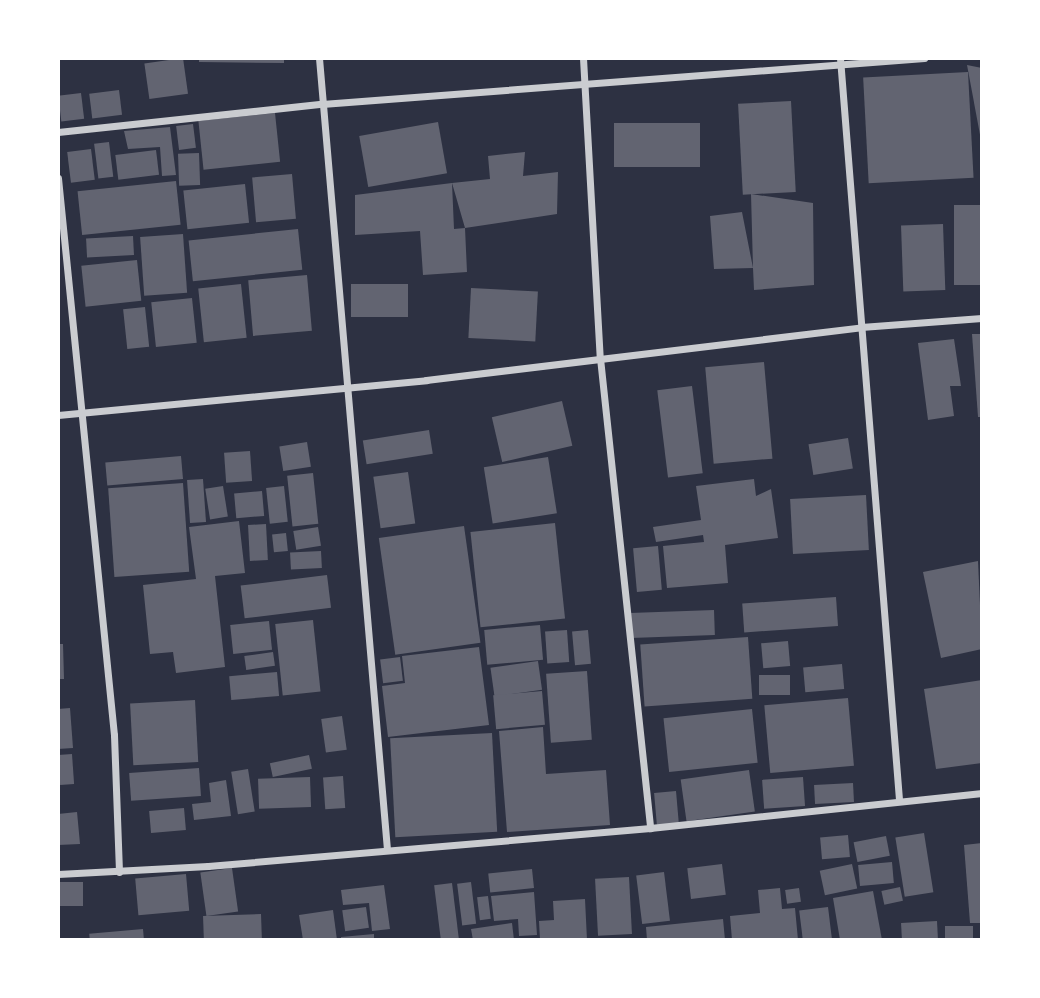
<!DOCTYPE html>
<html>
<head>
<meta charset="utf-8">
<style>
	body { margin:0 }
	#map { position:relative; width:1040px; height:998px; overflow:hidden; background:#2d3142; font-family:"Public Sans",sans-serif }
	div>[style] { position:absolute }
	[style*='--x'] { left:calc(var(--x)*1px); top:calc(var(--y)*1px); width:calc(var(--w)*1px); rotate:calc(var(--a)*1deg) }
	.building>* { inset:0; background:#626471; transform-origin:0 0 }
	.minor>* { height:7px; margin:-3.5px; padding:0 3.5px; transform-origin:3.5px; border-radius:3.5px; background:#caccd0 }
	span { translate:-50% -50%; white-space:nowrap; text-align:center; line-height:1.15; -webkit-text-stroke:6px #fff; paint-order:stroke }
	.frame { position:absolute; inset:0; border:60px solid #fff; pointer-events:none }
</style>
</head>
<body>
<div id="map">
	<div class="building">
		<i style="left:183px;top:58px;width:36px;height:39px;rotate:82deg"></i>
		<i style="clip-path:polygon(199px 58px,284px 58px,284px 63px,199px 62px)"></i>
		<i style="clip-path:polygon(967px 65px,982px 68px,982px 139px,981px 140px)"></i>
		<i style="left:968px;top:72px;width:106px;height:105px;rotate:87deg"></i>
		<i style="left:119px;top:90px;width:25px;height:30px;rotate:83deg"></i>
		<i style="left:81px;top:93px;width:26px;height:23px;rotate:83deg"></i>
		<i style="left:791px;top:101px;width:91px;height:53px;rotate:87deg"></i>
		<i style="left:275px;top:113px;width:49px;height:77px;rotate:84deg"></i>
		<i style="left:438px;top:122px;width:52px;height:80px;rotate:80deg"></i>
		<i style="left:700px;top:123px;width:44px;height:86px;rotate:90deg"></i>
		<i style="left:193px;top:124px;width:24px;height:17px;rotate:83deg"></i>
		<i style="clip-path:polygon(170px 127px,176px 175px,162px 176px,160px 147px,128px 149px,124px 131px)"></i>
		<i style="left:109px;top:142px;width:35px;height:15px;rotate:83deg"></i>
		<i style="left:91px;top:149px;width:31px;height:24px;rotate:83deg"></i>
		<i style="left:156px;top:150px;width:25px;height:41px;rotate:83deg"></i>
		<i style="clip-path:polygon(525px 152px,523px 176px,558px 172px,557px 214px,465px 228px,452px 183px,490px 179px,488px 156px)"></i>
		<i style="left:199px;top:153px;width:32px;height:21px;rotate:88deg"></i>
		<i style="left:292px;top:174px;width:45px;height:40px;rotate:85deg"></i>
		<i style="left:176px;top:181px;width:44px;height:99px;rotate:84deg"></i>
		<i style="clip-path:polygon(452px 183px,454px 229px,465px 228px,467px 272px,423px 275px,420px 231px,355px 235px,355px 195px)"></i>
		<i style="left:245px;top:184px;width:39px;height:62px;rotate:84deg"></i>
		<i style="clip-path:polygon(751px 194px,813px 203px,814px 285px,754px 290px,753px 268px,714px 269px,710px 216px,742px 212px,753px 268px)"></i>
		<i style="left:954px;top:205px;width:28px;height:80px"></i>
		<i style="left:943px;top:224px;width:66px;height:42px;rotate:88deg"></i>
		<i style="left:298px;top:229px;width:41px;height:110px;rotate:84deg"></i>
		<i style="left:183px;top:234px;width:59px;height:43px;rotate:86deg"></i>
		<i style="left:133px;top:236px;width:19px;height:47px;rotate:87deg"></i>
		<i style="left:137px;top:260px;width:41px;height:56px;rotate:84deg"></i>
		<i style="left:307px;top:275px;width:56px;height:59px;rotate:85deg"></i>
		<i style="left:241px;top:284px;width:54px;height:43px;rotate:84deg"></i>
		<i style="left:408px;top:284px;width:33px;height:57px;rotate:90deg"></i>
		<i style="left:471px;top:288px;width:67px;height:50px;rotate:3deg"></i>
		<i style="left:192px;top:298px;width:45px;height:41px;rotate:84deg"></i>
		<i style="left:145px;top:307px;width:40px;height:22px;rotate:84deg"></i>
		<i style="clip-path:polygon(972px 334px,982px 334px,982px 417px,978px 417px)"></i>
		<i style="clip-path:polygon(954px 339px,961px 386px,950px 386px,954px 416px,928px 420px,918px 343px)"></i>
		<i style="left:764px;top:362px;width:97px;height:59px;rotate:85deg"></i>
		<i style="left:692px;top:386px;width:88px;height:35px;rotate:83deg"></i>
		<i style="left:562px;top:401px;width:46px;height:72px;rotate:77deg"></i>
		<i style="left:429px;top:430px;width:24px;height:67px;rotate:81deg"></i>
		<i style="left:848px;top:438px;width:31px;height:40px;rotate:81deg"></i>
		<i style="left:307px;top:442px;width:25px;height:28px;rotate:81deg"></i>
		<i style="left:250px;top:451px;width:30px;height:26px;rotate:86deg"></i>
		<i style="left:181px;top:456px;width:23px;height:76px;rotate:85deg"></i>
		<i style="left:548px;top:457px;width:57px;height:65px;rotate:81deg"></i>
		<i style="left:408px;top:472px;width:52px;height:35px;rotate:82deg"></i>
		<i style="left:313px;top:473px;width:51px;height:26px;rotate:84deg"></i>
		<i style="left:203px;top:479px;width:43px;height:16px;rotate:86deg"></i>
		<i style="clip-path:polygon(754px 479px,756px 496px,771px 489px,778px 538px,725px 545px,728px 583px,667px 588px,663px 546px,704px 542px,703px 535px,656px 542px,653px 527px,701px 520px,696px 486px)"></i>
		<i style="left:183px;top:483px;width:89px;height:75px;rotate:86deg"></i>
		<i style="left:223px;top:486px;width:31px;height:18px;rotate:81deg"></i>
		<i style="left:284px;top:486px;width:36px;height:18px;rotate:84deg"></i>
		<i style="left:262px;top:491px;width:25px;height:28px;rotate:85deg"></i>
		<i style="left:866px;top:495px;width:55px;height:76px;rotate:87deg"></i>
		<i style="clip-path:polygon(239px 521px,245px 573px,215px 576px,225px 667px,176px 673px,173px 652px,150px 654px,143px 585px,196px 579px,189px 527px)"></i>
		<i style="left:555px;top:523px;width:96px;height:85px;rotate:84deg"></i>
		<i style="left:266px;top:524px;width:36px;height:18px;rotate:87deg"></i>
		<i style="left:464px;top:526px;width:118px;height:86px;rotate:82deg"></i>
		<i style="left:318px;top:527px;width:19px;height:25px;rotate:81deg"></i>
		<i style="left:286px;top:533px;width:18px;height:14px;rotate:84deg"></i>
		<i style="left:658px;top:546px;width:44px;height:25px;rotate:85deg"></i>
		<i style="left:321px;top:551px;width:17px;height:31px;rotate:87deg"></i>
		<i style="clip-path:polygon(978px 561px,982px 649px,941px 658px,923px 572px)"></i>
		<i style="left:327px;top:575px;width:33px;height:87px;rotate:83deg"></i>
		<i style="left:836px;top:597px;width:29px;height:94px;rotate:86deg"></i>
		<i style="left:714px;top:610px;width:25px;height:84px;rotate:88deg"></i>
		<i style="left:313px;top:620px;width:72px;height:38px;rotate:84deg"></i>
		<i style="left:269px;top:621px;width:29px;height:39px;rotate:84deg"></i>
		<i style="left:540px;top:625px;width:35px;height:56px;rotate:85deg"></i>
		<i style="left:567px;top:630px;width:32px;height:22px;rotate:86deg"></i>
		<i style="left:588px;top:630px;width:34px;height:16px;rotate:85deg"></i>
		<i style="left:748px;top:637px;width:62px;height:108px;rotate:86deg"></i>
		<i style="left:788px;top:641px;width:25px;height:27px;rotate:85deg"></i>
		<i style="clip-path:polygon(58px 644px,63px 644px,64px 679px,58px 679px)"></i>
		<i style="clip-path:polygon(479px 647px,489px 725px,388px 737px,382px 686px,405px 683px,402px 656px)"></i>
		<i style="left:273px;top:652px;width:14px;height:29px;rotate:82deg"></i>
		<i style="left:400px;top:657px;width:24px;height:20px;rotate:83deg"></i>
		<i style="left:538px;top:661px;width:29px;height:48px;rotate:82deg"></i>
		<i style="left:842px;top:664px;width:25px;height:39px;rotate:85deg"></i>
		<i style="left:587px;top:671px;width:69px;height:41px;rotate:86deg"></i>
		<i style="left:277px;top:672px;width:24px;height:48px;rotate:85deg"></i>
		<i style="left:759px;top:675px;width:31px;height:20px"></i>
		<i style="clip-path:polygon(982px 680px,982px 763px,936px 769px,924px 689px)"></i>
		<i style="left:542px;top:691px;width:34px;height:49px;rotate:85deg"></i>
		<i style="left:848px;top:698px;width:68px;height:84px;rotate:85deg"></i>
		<i style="left:195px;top:700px;width:62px;height:65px;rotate:87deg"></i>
		<i style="clip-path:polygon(70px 708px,73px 748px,58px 749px,58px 709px)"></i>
		<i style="left:752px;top:709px;width:54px;height:89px;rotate:84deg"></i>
		<i style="left:342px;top:716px;width:34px;height:21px;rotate:82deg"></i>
		<i style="clip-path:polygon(543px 727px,546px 774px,606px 770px,610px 825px,507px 832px,499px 731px)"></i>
		<i style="left:492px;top:733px;width:99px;height:102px;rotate:87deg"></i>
		<i style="left:72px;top:754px;width:30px;height:14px;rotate:86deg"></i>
		<i style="left:309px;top:755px;width:14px;height:40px;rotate:78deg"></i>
		<i style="left:199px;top:768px;width:28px;height:70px;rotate:86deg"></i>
		<i style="left:248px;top:769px;width:43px;height:17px;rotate:81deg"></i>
		<i style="left:749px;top:770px;width:42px;height:69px;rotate:82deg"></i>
		<i style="left:343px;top:776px;width:32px;height:20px;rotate:86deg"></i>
		<i style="left:310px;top:777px;width:30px;height:52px;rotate:88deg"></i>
		<i style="left:803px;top:777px;width:29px;height:41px;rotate:86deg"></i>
		<i style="clip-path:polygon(226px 780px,231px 816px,194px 820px,192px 804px,211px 802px,209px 783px)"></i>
		<i style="left:853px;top:783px;width:19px;height:39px;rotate:87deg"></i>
		<i style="left:676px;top:791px;width:32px;height:22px;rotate:85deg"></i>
		<i style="left:184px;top:808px;width:22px;height:35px;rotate:85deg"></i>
		<i style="clip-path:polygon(77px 812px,80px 844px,58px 845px,58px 814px)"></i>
		<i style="left:924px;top:833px;width:60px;height:29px;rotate:81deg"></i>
		<i style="left:848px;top:835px;width:22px;height:28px;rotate:85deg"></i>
		<i style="left:886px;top:836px;width:20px;height:33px;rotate:79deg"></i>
		<i style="clip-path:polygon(982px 843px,982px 923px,970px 923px,964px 845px)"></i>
		<i style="left:892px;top:862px;width:21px;height:34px;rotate:85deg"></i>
		<i style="left:722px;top:864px;width:31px;height:35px;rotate:83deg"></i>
		<i style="left:852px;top:864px;width:25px;height:33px;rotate:78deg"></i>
		<i style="left:232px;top:868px;width:44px;height:32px;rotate:82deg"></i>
		<i style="left:532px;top:869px;width:19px;height:44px;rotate:84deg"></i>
		<i style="left:664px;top:872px;width:49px;height:28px;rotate:83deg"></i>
		<i style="left:186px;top:874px;width:37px;height:51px;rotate:85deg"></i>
		<i style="left:629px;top:877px;width:57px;height:34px;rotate:87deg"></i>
		<i style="left:83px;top:882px;width:24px;height:25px;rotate:90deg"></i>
		<i style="left:471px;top:882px;width:42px;height:14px;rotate:83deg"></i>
		<i style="left:452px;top:883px;width:57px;height:18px;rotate:83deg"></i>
		<i style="clip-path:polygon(384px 885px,390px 929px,372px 931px,369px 903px,343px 905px,341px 890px)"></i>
		<i style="left:900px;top:887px;width:14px;height:19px;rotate:78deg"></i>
		<i style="clip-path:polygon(780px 888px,782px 909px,795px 908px,798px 940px,732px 940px,730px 916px,760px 913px,758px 890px)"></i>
		<i style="left:799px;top:888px;width:14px;height:14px;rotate:82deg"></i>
		<i style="clip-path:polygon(873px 891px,882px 940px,840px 940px,833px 898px)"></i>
		<i style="clip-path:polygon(534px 892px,537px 935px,519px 936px,518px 919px,494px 921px,491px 896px)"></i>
		<i style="left:488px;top:896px;width:23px;height:11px;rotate:83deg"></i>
		<i style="clip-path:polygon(585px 899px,587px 940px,540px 940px,539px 921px,554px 920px,553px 901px)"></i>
		<i style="left:366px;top:907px;width:21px;height:24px;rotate:82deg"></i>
		<i style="left:828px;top:907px;width:33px;height:29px;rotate:83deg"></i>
		<i style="clip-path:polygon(333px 910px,337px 940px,303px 940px,299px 915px)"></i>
		<i style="left:261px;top:914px;width:26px;height:58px;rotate:88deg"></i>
		<i style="clip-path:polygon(723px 919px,725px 940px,647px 940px,646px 927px)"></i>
		<i style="left:937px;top:921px;width:19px;height:36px;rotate:87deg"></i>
		<i style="clip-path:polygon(512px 923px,514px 940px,473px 940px,471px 929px)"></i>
		<i style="left:945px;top:926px;width:28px;height:14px"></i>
		<i style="left:143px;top:929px;width:11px;height:54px;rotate:85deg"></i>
		<i style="clip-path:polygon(374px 934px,374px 940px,341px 940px,341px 937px)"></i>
	</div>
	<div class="minor">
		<i style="--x:319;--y:58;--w:794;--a:85.09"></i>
		<i style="--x:583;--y:58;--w:300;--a:86.8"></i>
		<i style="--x:600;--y:358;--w:473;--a:83.9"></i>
		<i style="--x:840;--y:58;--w:743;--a:85.45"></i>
		<i style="--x:58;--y:132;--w:265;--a:-6.1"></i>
		<i style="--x:322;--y:104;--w:604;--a:-4.37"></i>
		<i style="--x:58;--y:178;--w:560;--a:84.26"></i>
		<i style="--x:114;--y:735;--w:137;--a:87.9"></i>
		<i style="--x:58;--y:415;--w:370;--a:-5.4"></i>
		<i style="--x:426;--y:380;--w:438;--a:-6.9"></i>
		<i style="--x:861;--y:327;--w:121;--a:-4.3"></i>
		<i style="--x:58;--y:874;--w:150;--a:-3.1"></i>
		<i style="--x:208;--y:866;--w:444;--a:-4.9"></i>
		<i style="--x:650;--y:828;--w:334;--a:-6"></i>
	</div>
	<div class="frame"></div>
</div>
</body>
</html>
